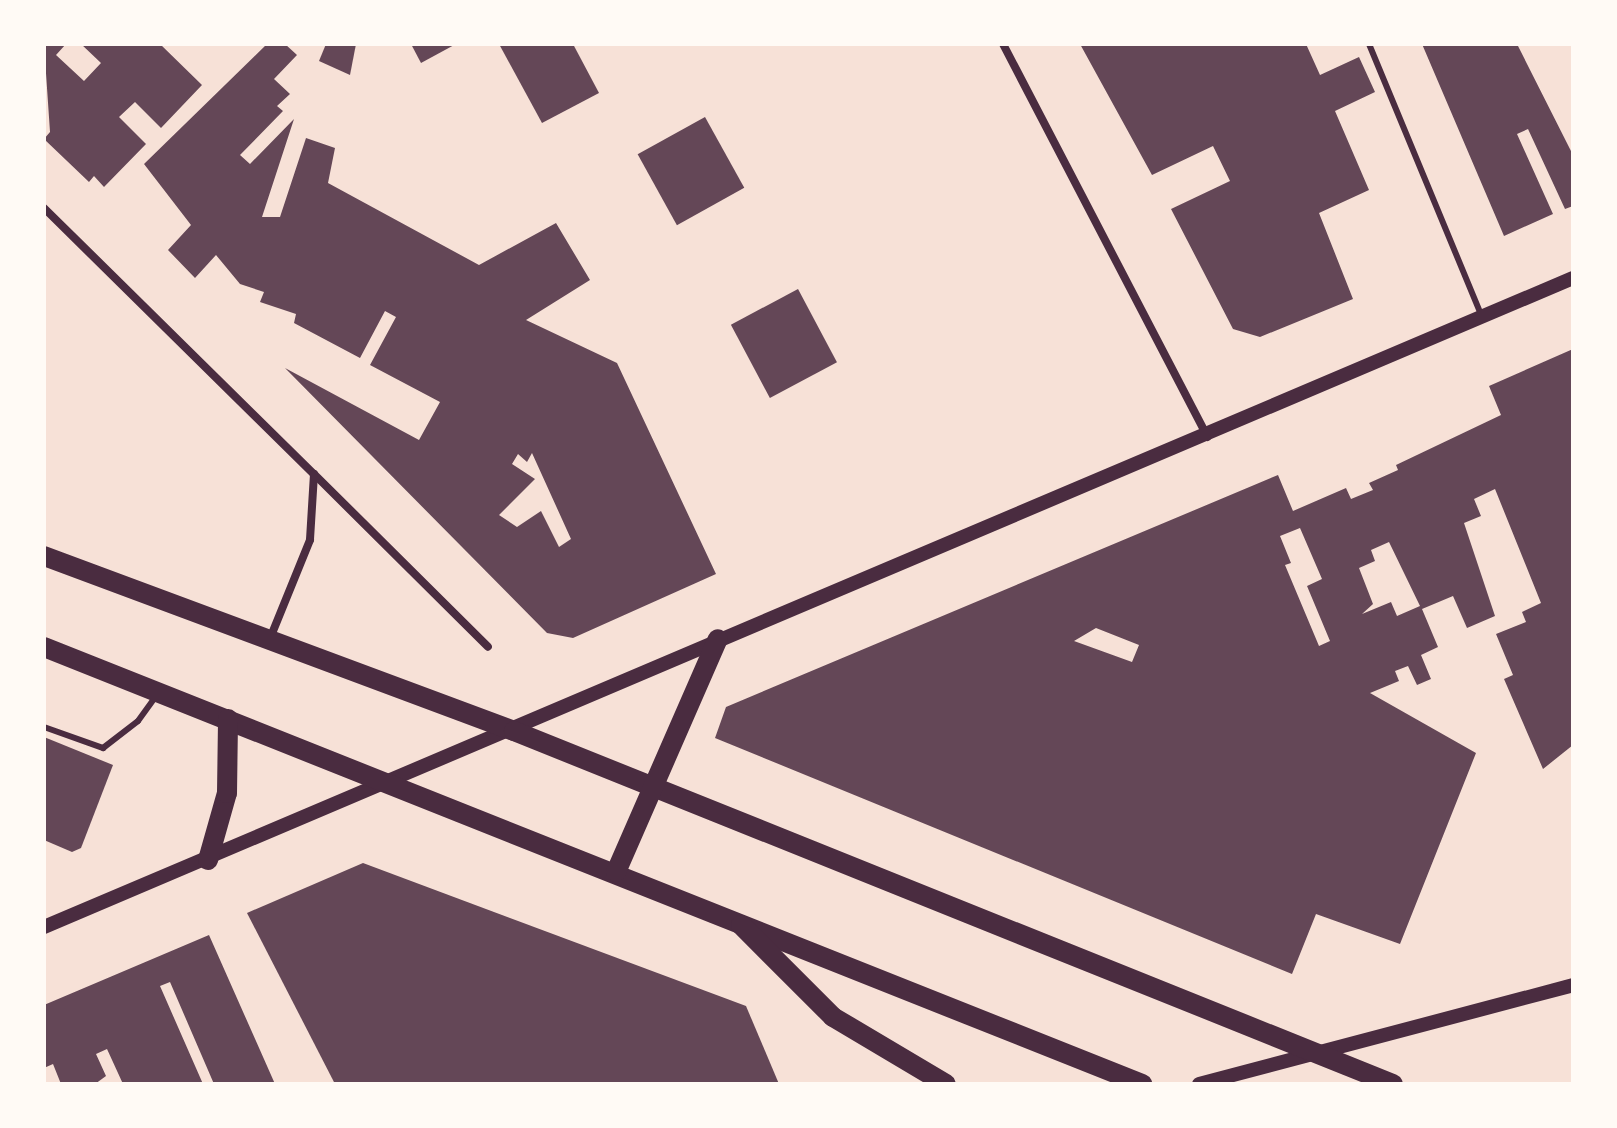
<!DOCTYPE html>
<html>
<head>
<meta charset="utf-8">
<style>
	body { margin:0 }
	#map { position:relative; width:1617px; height:1128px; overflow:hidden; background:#f7e1d7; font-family:Literata,serif }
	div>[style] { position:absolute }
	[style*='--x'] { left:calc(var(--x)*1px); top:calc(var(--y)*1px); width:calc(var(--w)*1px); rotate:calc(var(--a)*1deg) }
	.building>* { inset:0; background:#644757; transform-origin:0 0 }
	.service>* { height:6px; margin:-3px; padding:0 3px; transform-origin:3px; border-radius:3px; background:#4a2c40 }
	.minor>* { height:8px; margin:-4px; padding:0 4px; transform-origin:4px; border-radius:4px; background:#4a2c40 }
	.tertiary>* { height:14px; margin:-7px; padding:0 7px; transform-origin:7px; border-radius:7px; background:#4a2c40 }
	.primary>* { height:20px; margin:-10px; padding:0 10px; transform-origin:10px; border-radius:10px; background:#4a2c40 }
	span { translate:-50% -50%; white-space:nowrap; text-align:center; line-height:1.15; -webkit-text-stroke:6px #fffaf5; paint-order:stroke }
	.frame { position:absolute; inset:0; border:46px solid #fffaf5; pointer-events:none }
</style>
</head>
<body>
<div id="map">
	<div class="building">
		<i style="clip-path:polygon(44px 44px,66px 44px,56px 55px,84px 81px,101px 63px,81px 44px,160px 44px,202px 85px,161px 128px,135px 102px,119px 117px,146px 144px,104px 187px,94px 176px,89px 182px,44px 139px,50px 132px)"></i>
		<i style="clip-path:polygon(evenodd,267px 44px,285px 44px,297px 55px,274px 79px,290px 94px,277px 106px,283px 111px,240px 155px,250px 164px,294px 119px,262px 217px,280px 217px,306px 138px,335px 148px,328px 183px,479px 265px,556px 223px,590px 280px,526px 320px,617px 363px,716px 574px,573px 638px,547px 633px,285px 368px,419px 440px,440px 402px,370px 365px,396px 317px,385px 311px,360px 358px,294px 323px,296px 314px,260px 302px,264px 292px,240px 284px,216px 255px,195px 278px,168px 250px,191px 225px,144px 164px,267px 44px,532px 453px,571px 539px,559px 547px,541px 511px,517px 527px,499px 515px,535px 479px,512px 464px,518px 454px,527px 462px,532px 453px)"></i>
		<i style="clip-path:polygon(326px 44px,356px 44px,350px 75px,319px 61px)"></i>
		<i style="clip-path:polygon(411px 44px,456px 44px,421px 63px)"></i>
		<i style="clip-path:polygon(499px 44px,573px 44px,599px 93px,542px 123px)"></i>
		<i style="clip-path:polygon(1080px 44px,1306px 44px,1320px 75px,1359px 57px,1375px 92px,1335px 111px,1369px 190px,1319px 213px,1353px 299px,1260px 337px,1233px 329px,1171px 209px,1230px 181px,1213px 146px,1152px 175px)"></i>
		<i style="clip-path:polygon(1422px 44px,1517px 44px,1573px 155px,1573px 206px,1565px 209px,1528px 129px,1517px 134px,1553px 214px,1504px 236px)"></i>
		<i style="left:705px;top:117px;width:81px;height:77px;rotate:61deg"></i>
		<i style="left:798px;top:289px;width:83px;height:76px;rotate:62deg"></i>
		<i style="clip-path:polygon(evenodd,1573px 349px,1573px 745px,1543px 769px,1504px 679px,1513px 675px,1496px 634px,1526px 622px,1522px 612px,1541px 603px,1495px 489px,1474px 499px,1481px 516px,1464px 523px,1495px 616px,1467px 628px,1453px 596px,1422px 609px,1438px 647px,1421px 655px,1431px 679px,1417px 685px,1408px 666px,1395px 671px,1399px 681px,1370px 693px,1476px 753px,1400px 944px,1316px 914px,1292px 974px,715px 738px,726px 707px,1278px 475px,1293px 511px,1346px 488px,1351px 499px,1373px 490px,1369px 483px,1398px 470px,1396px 465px,1501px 415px,1489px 386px,1573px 349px,1300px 528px,1322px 579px,1307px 586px,1330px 641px,1319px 646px,1285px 565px,1291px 563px,1280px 536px,1300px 528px,1573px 349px,1389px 542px,1420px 606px,1397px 616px,1391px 602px,1362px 614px,1373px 604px,1359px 568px,1375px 561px,1371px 550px,1389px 542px,1573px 349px,1096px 628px,1139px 645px,1132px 662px,1074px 641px,1096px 628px)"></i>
		<i style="clip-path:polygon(44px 737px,113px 765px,81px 848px,72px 852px,44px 840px)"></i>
		<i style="clip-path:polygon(363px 863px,746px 1006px,779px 1084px,335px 1084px,247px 913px)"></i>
		<i style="clip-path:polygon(209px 935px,275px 1084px,214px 1084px,170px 982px,160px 986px,203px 1084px,123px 1084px,107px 1049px,96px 1054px,106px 1076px,95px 1084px,61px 1084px,53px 1064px,44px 1068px,44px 1005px)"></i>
	</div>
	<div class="service">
		<i style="--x:1369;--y:44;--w:295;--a:67.5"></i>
		<i style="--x:44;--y:727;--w:63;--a:19.6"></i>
		<i style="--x:103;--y:748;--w:44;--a:-37.6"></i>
		<i style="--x:138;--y:721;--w:32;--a:-54"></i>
	</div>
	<div class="minor">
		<i style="--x:1003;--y:44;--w:443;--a:62.5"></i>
		<i style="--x:44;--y:208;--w:379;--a:44.6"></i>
		<i style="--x:314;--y:474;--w:66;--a:93.5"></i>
		<i style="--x:310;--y:540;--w:109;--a:112.1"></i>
		<i style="--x:314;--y:474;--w:245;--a:44.8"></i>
	</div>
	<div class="tertiary">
		<i style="--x:44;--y:927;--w:1661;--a:-23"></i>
		<i style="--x:1199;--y:1084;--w:387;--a:-14.8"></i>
	</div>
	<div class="primary">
		<i style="--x:44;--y:556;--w:502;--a:20.42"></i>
		<i style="--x:514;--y:731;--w:947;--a:21.88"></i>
		<i style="--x:44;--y:647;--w:1182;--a:21.7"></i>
		<i style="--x:208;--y:860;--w:70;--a:-74.2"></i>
		<i style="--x:227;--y:793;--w:74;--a:-89.2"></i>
		<i style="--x:616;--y:872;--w:254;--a:-66.4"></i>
		<i style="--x:741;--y:925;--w:130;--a:45"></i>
		<i style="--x:833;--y:1017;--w:131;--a:30.7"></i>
	</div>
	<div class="frame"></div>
</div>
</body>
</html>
